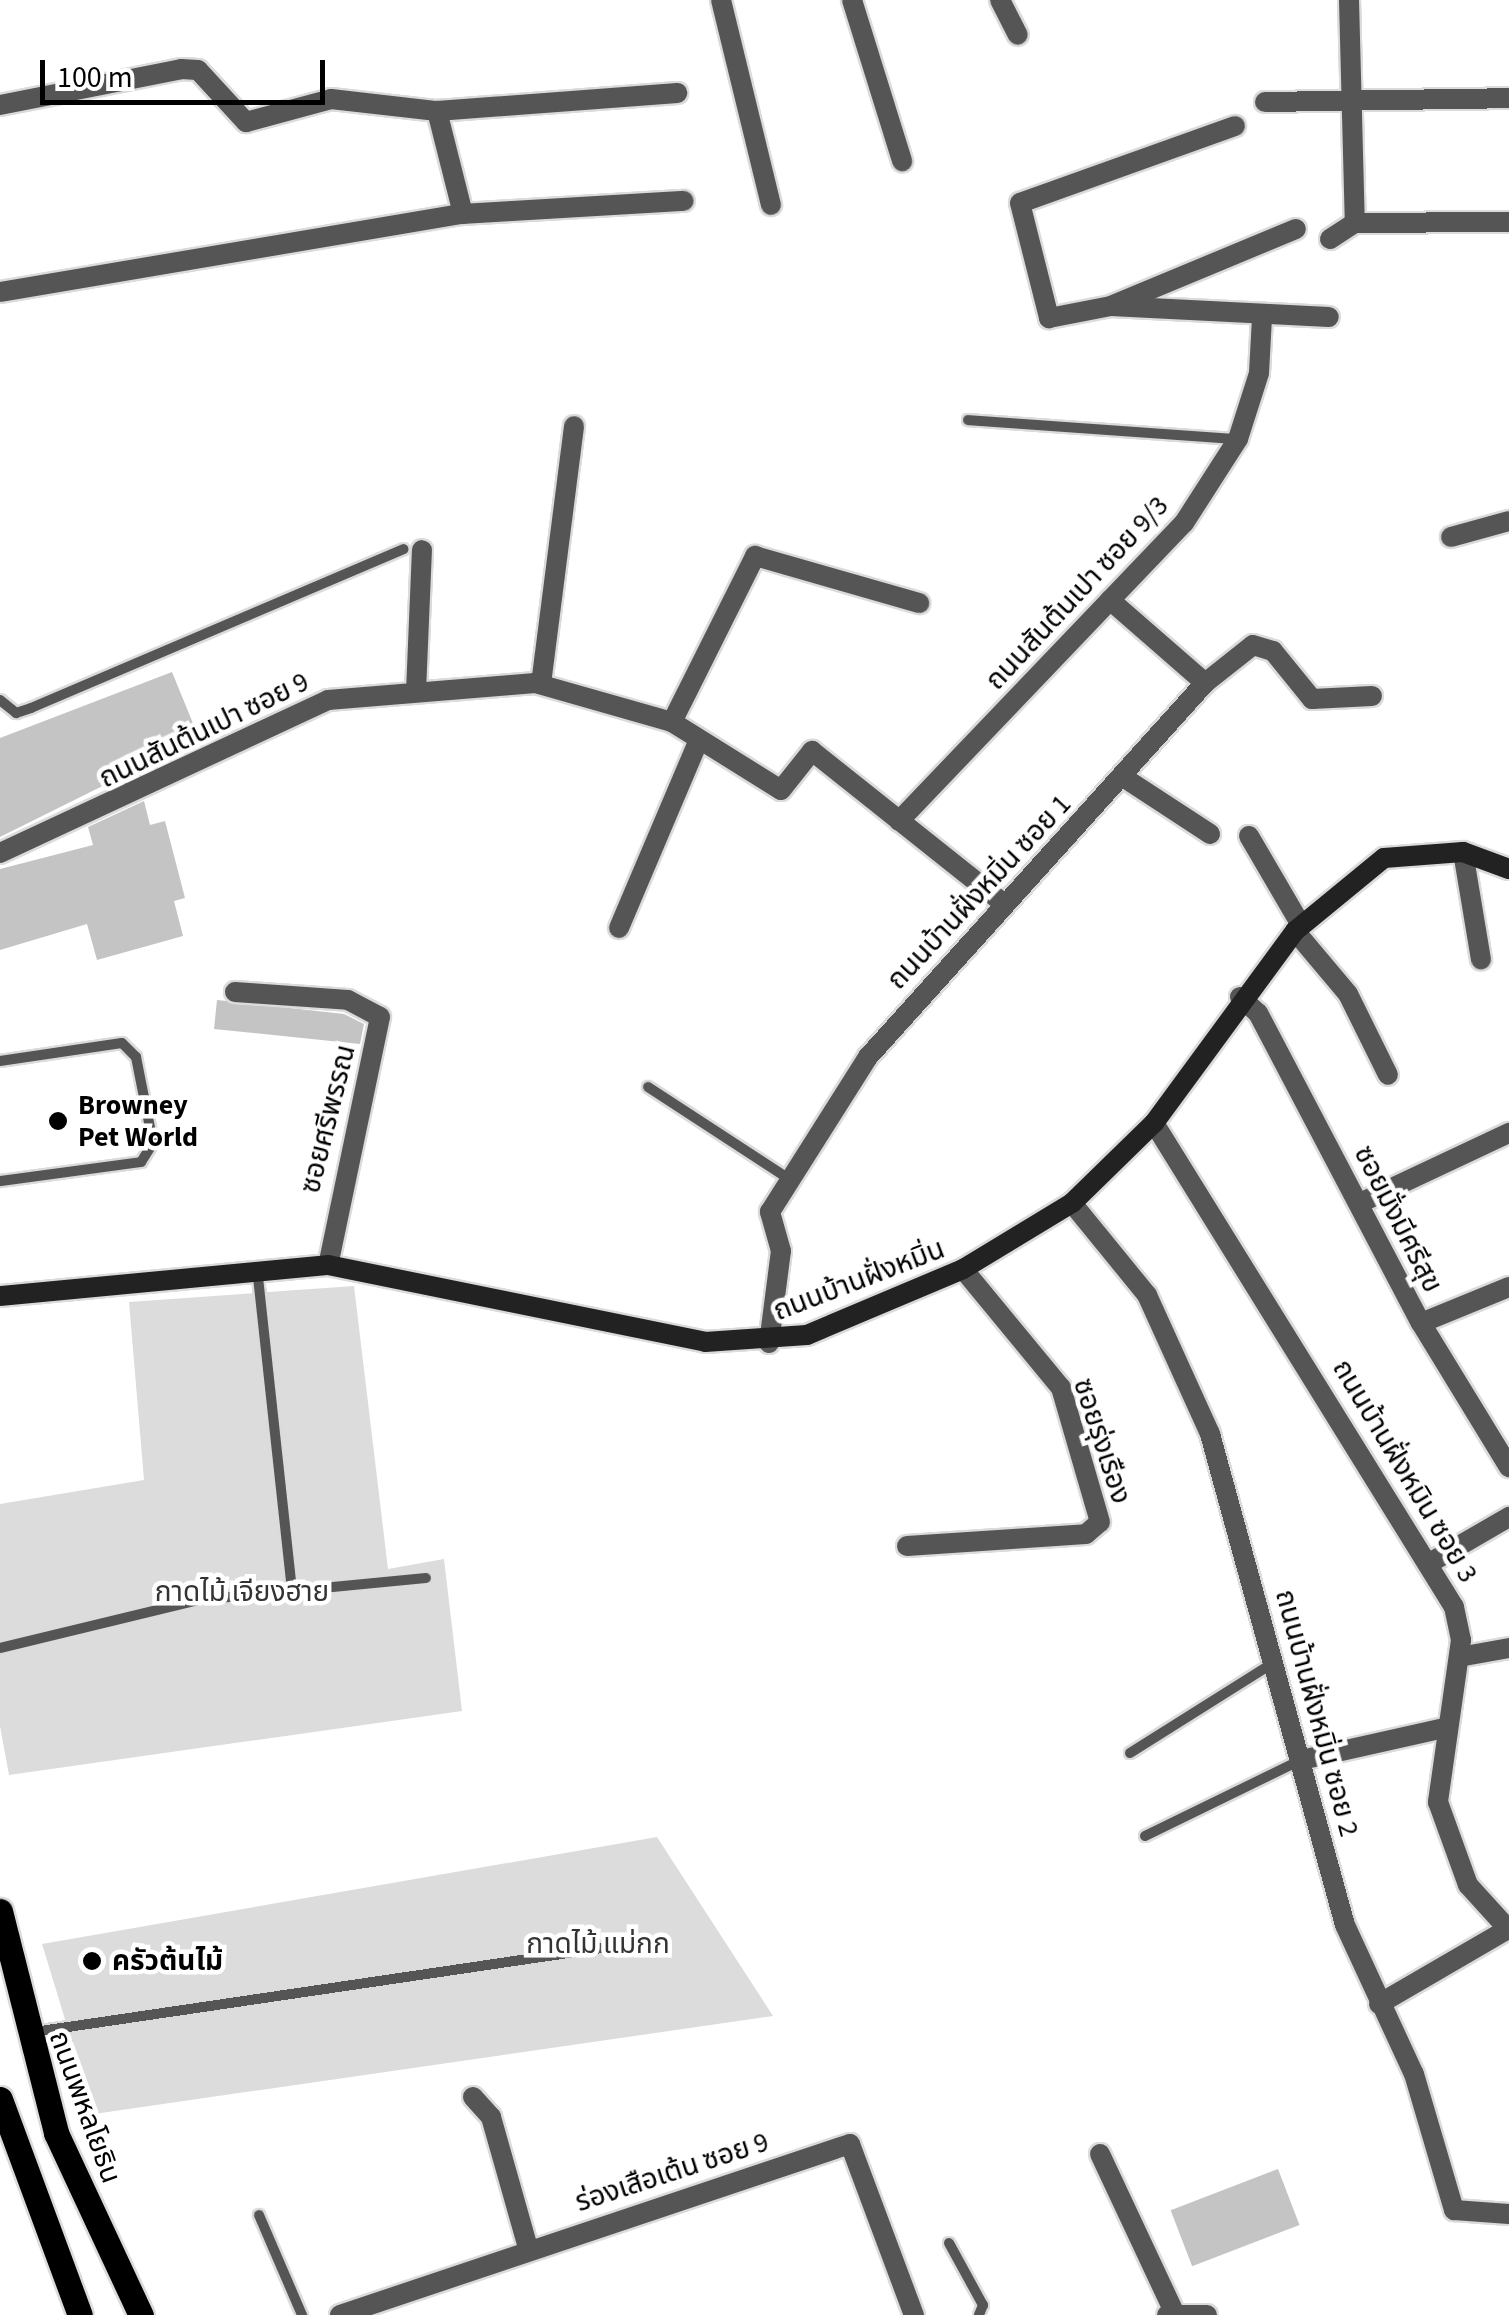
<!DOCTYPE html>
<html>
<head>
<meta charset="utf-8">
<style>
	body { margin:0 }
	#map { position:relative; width:1509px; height:2315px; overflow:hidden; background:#fff; font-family:"Source Sans 3","Noto Sans Thai",sans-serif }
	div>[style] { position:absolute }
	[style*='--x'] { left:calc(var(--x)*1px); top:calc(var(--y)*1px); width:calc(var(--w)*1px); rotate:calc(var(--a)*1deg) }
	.green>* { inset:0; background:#dcdcdc }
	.building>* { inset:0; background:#c4c4c4; transform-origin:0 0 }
	.roads { filter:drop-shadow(2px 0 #dbdbdb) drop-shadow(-2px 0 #dbdbdb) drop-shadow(0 2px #dbdbdb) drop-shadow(0 -2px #dbdbdb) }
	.lane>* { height:10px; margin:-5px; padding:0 5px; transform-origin:5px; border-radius:5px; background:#555 }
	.street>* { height:20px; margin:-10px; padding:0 10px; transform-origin:10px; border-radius:10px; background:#555 }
	.secondary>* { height:20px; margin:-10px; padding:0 10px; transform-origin:10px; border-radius:10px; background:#222 }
	.primary>* { height:25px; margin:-12.5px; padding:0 12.5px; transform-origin:12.5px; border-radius:12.5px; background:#000 }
	.dots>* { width:28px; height:28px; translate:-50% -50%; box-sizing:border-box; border:5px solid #fff; border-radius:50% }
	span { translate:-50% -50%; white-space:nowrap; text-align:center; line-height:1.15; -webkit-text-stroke:9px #fff; paint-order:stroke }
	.street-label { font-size:28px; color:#000 }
	.poi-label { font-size:28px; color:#000; font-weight:700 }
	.left { translate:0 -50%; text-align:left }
	.park-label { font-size:28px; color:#333 }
	.scale { position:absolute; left:40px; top:60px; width:285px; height:45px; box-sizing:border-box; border:5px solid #000; border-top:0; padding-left:12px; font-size:30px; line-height:35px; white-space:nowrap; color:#000; -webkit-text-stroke:8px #fff; paint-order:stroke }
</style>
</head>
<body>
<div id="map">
	<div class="green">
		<i style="clip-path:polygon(354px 1286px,388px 1569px,444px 1559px,462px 1711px,9px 1775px,0 1726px,0 1504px,144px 1480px,129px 1302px)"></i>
		<i style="clip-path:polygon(657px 1837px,773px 2016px,94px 2114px,42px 1944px)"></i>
	</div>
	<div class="building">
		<i style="clip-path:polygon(172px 672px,199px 738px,0 837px,0 738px)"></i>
		<i style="clip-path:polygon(144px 801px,150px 825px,165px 821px,185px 898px,174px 901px,183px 936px,97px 960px,87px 924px,0 950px,0 869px,93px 845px,88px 827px)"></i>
		<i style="clip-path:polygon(217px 1000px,344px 1014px,364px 1024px,360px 1044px,214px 1029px)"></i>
		<i style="left:1278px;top:2169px;width:60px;height:115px;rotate:69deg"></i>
	</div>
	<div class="roads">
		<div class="lane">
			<i style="--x:968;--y:420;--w:269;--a:4.1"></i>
			<i style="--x:0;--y:700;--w:21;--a:39"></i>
			<i style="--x:16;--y:713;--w:16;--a:-18"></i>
			<i style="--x:31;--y:708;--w:405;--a:-23.1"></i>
			<i style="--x:0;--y:1061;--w:123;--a:-8.4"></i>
			<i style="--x:122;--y:1043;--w:20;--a:45"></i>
			<i style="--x:136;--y:1057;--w:88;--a:78.8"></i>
			<i style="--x:153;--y:1143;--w:22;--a:122"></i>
			<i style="--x:141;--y:1162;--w:142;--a:172.3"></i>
			<i style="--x:648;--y:1087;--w:168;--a:33.1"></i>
			<i style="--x:257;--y:1268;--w:322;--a:83.8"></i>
			<i style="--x:0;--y:1648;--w:204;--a:-13.6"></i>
			<i style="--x:198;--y:1600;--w:229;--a:-5.5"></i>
			<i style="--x:1130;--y:1753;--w:169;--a:-32.2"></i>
			<i style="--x:1145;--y:1836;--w:174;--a:-26"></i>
			<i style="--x:34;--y:2032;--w:588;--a:-8.41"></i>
			<i style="--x:259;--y:2215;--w:109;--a:66.7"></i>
			<i style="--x:949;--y:2243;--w:71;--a:61.3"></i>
			<i style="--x:983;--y:2305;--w:11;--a:112"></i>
		</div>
		<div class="street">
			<i style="--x:721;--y:0;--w:211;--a:76.3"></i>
			<i style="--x:852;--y:0;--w:169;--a:72.7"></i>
			<i style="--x:1000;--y:0;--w:39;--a:63"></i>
			<i style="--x:1349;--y:0;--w:223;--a:88.5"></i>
			<i style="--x:1265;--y:102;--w:244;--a:-0.9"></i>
			<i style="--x:0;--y:105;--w:185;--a:-11.2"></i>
			<i style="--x:181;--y:69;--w:17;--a:3"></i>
			<i style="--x:198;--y:70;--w:71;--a:47.3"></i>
			<i style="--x:246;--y:122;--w:88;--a:-15.1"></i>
			<i style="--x:331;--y:99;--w:107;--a:6.5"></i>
			<i style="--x:437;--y:111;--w:241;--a:-4.3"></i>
			<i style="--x:437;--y:111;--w:106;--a:75.8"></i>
			<i style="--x:1235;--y:126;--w:228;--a:160.3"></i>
			<i style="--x:1020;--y:203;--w:119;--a:75.8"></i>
			<i style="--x:1049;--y:318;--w:63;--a:-11"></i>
			<i style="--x:1111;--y:306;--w:218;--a:2.9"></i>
			<i style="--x:1330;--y:239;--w:30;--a:-33"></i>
			<i style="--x:1355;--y:223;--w:154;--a:-0.4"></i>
			<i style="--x:0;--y:292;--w:470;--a:-9.6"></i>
			<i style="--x:463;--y:214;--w:221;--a:-3.4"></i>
			<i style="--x:1113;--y:305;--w:198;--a:-22.6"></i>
			<i style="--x:1451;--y:537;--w:60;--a:-15.4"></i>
			<i style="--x:1110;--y:600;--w:126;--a:41.1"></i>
			<i style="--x:541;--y:684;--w:260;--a:-82.7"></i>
			<i style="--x:416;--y:692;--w:142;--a:-87.6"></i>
			<i style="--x:672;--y:722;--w:186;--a:-63.4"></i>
			<i style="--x:755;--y:556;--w:171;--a:16"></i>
			<i style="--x:1123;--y:777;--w:104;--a:33.2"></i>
			<i style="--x:899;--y:821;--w:412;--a:-46.3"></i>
			<i style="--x:1184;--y:523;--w:100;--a:-57.3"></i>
			<i style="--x:1238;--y:439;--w:69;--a:-72.3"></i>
			<i style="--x:1259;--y:373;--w:55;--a:-86.9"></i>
			<i style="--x:1249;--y:836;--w:103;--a:59.7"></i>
			<i style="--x:1463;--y:852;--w:109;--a:80.5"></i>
			<i style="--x:0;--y:853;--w:362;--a:-25"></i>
			<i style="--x:328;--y:700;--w:208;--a:-4.7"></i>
			<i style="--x:535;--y:683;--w:142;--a:15.9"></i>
			<i style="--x:672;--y:722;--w:128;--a:32"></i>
			<i style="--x:781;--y:790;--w:50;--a:-51.5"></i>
			<i style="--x:812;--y:751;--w:244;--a:38.5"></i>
			<i style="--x:619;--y:928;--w:202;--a:-67"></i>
			<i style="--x:1295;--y:931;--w:82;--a:49.9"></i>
			<i style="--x:1348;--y:994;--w:90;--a:63.7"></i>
			<i style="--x:235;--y:992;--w:113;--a:4"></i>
			<i style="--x:348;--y:1000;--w:36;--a:28"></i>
			<i style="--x:380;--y:1017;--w:253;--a:101.8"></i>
			<i style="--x:1240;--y:997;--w:24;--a:42"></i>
			<i style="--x:1258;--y:1013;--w:350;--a:62.3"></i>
			<i style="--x:1421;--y:1323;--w:169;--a:58.6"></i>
			<i style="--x:1154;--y:1123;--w:569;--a:58.21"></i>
			<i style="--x:1454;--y:1607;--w:34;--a:78"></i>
			<i style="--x:1461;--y:1640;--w:164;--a:98.1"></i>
			<i style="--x:1438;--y:1802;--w:88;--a:70.1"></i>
			<i style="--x:1468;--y:1885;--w:61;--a:47.7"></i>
			<i style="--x:1072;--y:1203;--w:119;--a:50.8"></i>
			<i style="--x:1147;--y:1295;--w:153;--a:65.6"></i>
			<i style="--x:1210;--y:1434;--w:509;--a:74.63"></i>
			<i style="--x:1345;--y:1925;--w:164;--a:65.2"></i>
			<i style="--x:1414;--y:2074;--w:142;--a:73.6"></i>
			<i style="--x:1454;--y:2210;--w:55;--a:4.2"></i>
			<i style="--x:1360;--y:1203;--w:165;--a:-25.2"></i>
			<i style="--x:1421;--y:1323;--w:95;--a:-22.2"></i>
			<i style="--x:769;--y:1343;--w:93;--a:-82.6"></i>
			<i style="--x:781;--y:1251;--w:41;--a:-105.8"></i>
			<i style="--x:770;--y:1212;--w:183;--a:-57.7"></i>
			<i style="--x:868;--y:1057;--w:503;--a:-47.98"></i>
			<i style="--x:1205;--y:683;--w:61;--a:-38.4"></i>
			<i style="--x:1253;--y:645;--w:21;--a:17"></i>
			<i style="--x:1273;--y:651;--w:62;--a:50.9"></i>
			<i style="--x:1312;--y:699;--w:60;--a:-2.9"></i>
			<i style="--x:907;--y:1546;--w:179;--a:-3.8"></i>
			<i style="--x:1086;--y:1534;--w:18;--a:-41"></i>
			<i style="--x:1100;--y:1522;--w:140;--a:-106.2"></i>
			<i style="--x:1061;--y:1388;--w:154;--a:-129.5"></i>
			<i style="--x:1433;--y:1561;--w:88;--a:-30.1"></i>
			<i style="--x:1459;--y:1657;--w:51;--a:-10.2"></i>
			<i style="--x:1301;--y:1760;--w:147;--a:-12.6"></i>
			<i style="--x:1379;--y:2004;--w:149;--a:-30.2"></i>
			<i style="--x:473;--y:2097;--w:27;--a:48"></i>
			<i style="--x:491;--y:2117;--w:136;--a:74.2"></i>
			<i style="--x:1100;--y:2154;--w:174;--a:64.9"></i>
			<i style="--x:340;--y:2315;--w:538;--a:-18.54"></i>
			<i style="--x:850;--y:2144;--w:183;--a:69.5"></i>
			<i style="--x:1167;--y:2315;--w:40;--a:0"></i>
		</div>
		<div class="secondary">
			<i style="--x:0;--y:1296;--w:329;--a:-5.4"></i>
			<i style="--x:328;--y:1265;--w:385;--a:11.5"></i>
			<i style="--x:705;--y:1342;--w:102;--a:-3.9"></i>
			<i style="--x:807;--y:1335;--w:169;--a:-22.9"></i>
			<i style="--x:963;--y:1269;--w:127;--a:-31.2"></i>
			<i style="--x:1072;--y:1203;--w:115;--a:-44.3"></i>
			<i style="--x:1154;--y:1123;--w:238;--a:-53.7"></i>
			<i style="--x:1295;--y:931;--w:115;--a:-39.4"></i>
			<i style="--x:1384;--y:858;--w:79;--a:-4.3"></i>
			<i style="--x:1463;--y:852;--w:49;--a:20.3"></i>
		</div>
		<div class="primary">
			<i style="--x:0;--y:1911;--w:229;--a:75.8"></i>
			<i style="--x:56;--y:2133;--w:201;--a:65"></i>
			<i style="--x:0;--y:2099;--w:230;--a:69.7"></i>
		</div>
	</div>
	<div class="dots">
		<i style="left:58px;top:1121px;background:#000"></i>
		<i style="left:92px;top:1961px;background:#000"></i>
	</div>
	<div class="street-label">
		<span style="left:1077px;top:593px;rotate:-47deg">ถนนสันต้นเปา ซอย 9/3</span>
		<span style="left:204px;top:730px;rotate:-26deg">ถนนสันต้นเปา ซอย 9</span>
		<span style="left:979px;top:892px;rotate:-47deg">ถนนบ้านฝั่งหมิ่น ซอย 1</span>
		<span style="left:328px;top:1119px;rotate:-76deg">ซอยศรีพรรณ</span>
		<span style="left:1398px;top:1219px;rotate:63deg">ซอยมั่งมีศรีสุข</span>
		<span style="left:859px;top:1280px;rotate:-21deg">ถนนบ้านฝั่งหมิ่น</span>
		<span style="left:1102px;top:1441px;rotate:72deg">ซอยรุ่งเรือง</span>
		<span style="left:1405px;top:1471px;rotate:59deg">ถนนบ้านฝั่งหมิน ซอย 3</span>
		<span style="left:1317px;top:1713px;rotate:75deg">ถนนบ้านฝั่งหมิ่น ซอย 2</span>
		<span style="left:85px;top:2107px;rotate:70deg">ถนนพหลโยธิน</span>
		<span style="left:672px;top:2172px;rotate:-18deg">ร่องเสือเต้น ซอย 9</span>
	</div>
	<div class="poi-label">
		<span class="left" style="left:78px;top:1121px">Browney<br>Pet World</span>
		<span class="left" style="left:112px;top:1961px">ครัวต้นไม้</span>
	</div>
	<div class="park-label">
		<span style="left:242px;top:1592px">กาดไม้ เจียงฮาย</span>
		<span style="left:598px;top:1944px">กาดไม้ แม่กก</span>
	</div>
	<div class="scale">100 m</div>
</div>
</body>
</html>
